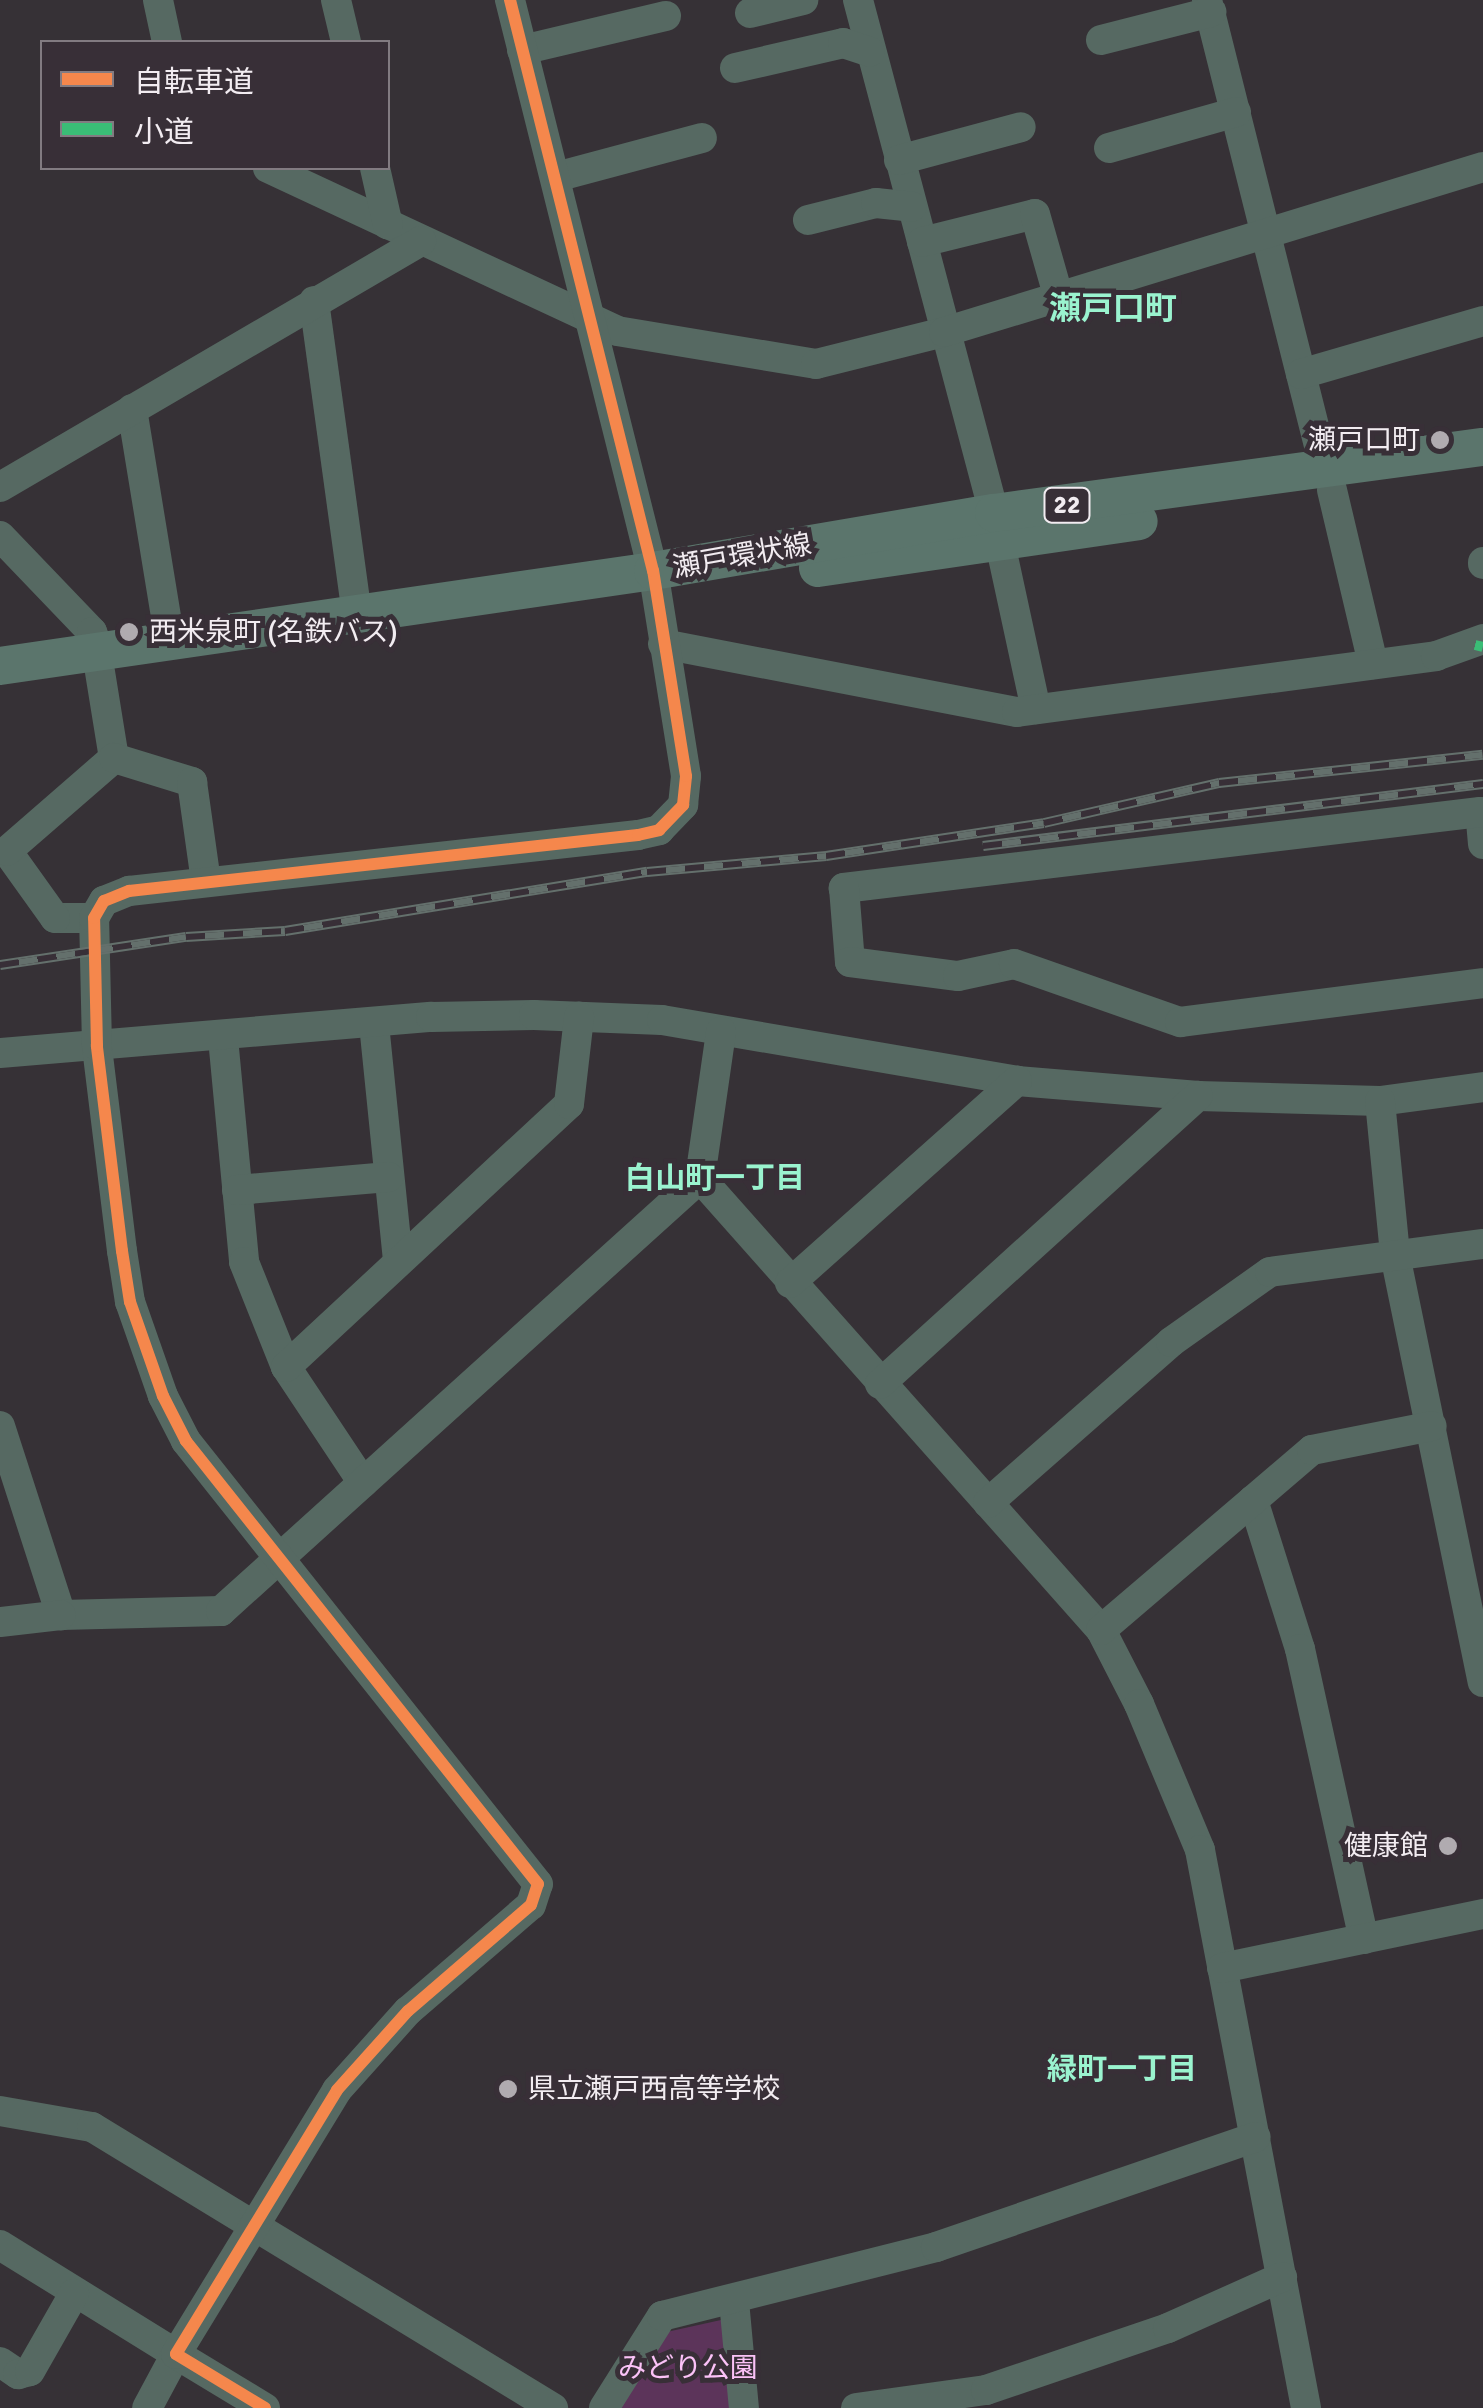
<!DOCTYPE html>
<html>
<head>
<meta charset="utf-8">
<style>
	body { margin:0 }
	#map { position:relative; width:1483px; height:2408px; overflow:hidden; background:#363136; font-family:Signika,"Noto Sans JP",sans-serif }
	div>[style] { position:absolute }
	[style*='--x'] { left:calc(var(--x)*1px); top:calc(var(--y)*1px); width:calc(var(--w)*1px); rotate:calc(var(--a)*1deg) }
	.green>* { inset:0; background:#5c345a }
	.minor>* { height:30px; margin:-15px; padding:0 15px; transform-origin:15px; border-radius:15px; background:#566962 }
	.major>* { height:38px; margin:-19px; padding:0 19px; transform-origin:19px; border-radius:19px; background:#5b756c }
	.rail>* { height:10px; margin-top:-5px; transform-origin:0; background:repeating-linear-gradient(90deg,#382f37 0 19px,#64706c 0 38px); box-sizing:border-box; border-block:2px solid #64706c }
	.quiet>* { height:10px; margin-top:-5px; transform-origin:0; background:repeating-linear-gradient(90deg,#3abd76 0 20px,transparent 0 30px) }
	.cycleway>* { height:12px; margin:-6px; padding:0 6px; transform-origin:6px; border-radius:6px; background:#f5874c }
	.dots>* { width:28px; height:28px; translate:-50% -50%; box-sizing:border-box; border:5px solid #382f37; border-radius:50% }
	span { translate:-50% -50%; white-space:nowrap; text-align:center; line-height:1.15; -webkit-text-stroke:10px #382f37; paint-order:stroke }
	.shield-label span { padding:2px 8px; background:#382f37; border:2px solid; border-radius:8px; -webkit-text-stroke-width:0 }
	.shield-label { font-size:25px; color:#f2ecf1; font-weight:700 }
	.poi-label { font-size:28px; color:#f2ecf1 }
	.right { translate:-100% -50%; text-align:right }
	.left { translate:0 -50%; text-align:left }
	.street-label { font-size:28px; color:#f2ecf1 }
	.park-label { font-size:28px; color:#fbc2f7 }
	.neighbourhood-label { font-size:30px; color:#9af3cf; font-weight:700 }
	.quarter-label { font-size:32px; color:#9af3cf; font-weight:700 }
	.legend { position:absolute; left:40px; top:40px; width:350px; height:130px; box-sizing:border-box; background:#382f37; border:2px solid #827b81; margin:0; padding:12px 18px; list-style:none; font-size:30px; color:#f2ecf1 }
	.legend li { display:flex; align-items:center; gap:20px; height:50px }
	.legend b { width:50px; border:2px solid #827b81 }
</style>
</head>
<body>
<div id="map">
	<div class="green">
		<i style="clip-path:polygon(721px 2320px,736px 2408px,618px 2408px,662px 2333px)"></i>
	</div>
	<div class="minor">
		<i style="--x:158;--y:0;--w:43;--a:77.9"></i>
		<i style="--x:336;--y:0;--w:43;--a:76.6"></i>
		<i style="--x:858;--y:0;--w:531;--a:75.15"></i>
		<i style="--x:1207;--y:0;--w:484;--a:75.9"></i>
		<i style="--x:750;--y:13;--w:55;--a:-13.8"></i>
		<i style="--x:1101;--y:40;--w:114;--a:-14.3"></i>
		<i style="--x:522;--y:50;--w:148;--a:-13.3"></i>
		<i style="--x:735;--y:68;--w:111;--a:-13"></i>
		<i style="--x:843;--y:43;--w:28;--a:18"></i>
		<i style="--x:1109;--y:148;--w:132;--a:-15.8"></i>
		<i style="--x:899;--y:160;--w:126;--a:-15.1"></i>
		<i style="--x:268;--y:168;--w:385;--a:25"></i>
		<i style="--x:617;--y:331;--w:202;--a:9.4"></i>
		<i style="--x:816;--y:364;--w:132;--a:-14"></i>
		<i style="--x:944;--y:332;--w:564;--a:-17.02"></i>
		<i style="--x:375;--y:168;--w:58;--a:77.2"></i>
		<i style="--x:556;--y:177;--w:151;--a:-15"></i>
		<i style="--x:808;--y:220;--w:70;--a:-14"></i>
		<i style="--x:876;--y:203;--w:36;--a:6"></i>
		<i style="--x:922;--y:242;--w:116;--a:-13.9"></i>
		<i style="--x:1035;--y:214;--w:84;--a:74.1"></i>
		<i style="--x:314;--y:301;--w:316;--a:82.2"></i>
		<i style="--x:1301;--y:374;--w:190;--a:-16.2"></i>
		<i style="--x:132;--y:409;--w:235;--a:80.7"></i>
		<i style="--x:0;--y:487;--w:488;--a:-30.3"></i>
		<i style="--x:1332;--y:490;--w:179;--a:76.7"></i>
		<i style="--x:0;--y:536;--w:133;--a:46.2"></i>
		<i style="--x:92;--y:632;--w:19;--a:69"></i>
		<i style="--x:1000;--y:543;--w:170;--a:77.8"></i>
		<i style="--x:1483;--y:562;--w:2;--a:90"></i>
		<i style="--x:663;--y:644;--w:360;--a:10.9"></i>
		<i style="--x:1017;--y:712;--w:423;--a:-7.6"></i>
		<i style="--x:1436;--y:656;--w:50;--a:-19.9"></i>
		<i style="--x:100;--y:672;--w:87;--a:80.8"></i>
		<i style="--x:1483;--y:844;--w:32;--a:-95"></i>
		<i style="--x:1480;--y:812;--w:641;--a:173.19"></i>
		<i style="--x:844;--y:888;--w:74;--a:85.4"></i>
		<i style="--x:850;--y:962;--w:109;--a:7.4"></i>
		<i style="--x:958;--y:976;--w:57;--a:-12.1"></i>
		<i style="--x:1014;--y:964;--w:176;--a:19.3"></i>
		<i style="--x:1180;--y:1022;--w:305;--a:-7.3"></i>
		<i style="--x:94;--y:918;--w:39;--a:180"></i>
		<i style="--x:55;--y:918;--w:82;--a:-125.6"></i>
		<i style="--x:7;--y:851;--w:142;--a:-41"></i>
		<i style="--x:114;--y:758;--w:82;--a:17.1"></i>
		<i style="--x:192;--y:782;--w:101;--a:82"></i>
		<i style="--x:374;--y:1024;--w:237;--a:84.2"></i>
		<i style="--x:223;--y:1038;--w:225;--a:84.6"></i>
		<i style="--x:244;--y:1262;--w:113;--a:68.2"></i>
		<i style="--x:286;--y:1367;--w:139;--a:56.4"></i>
		<i style="--x:0;--y:1053;--w:433;--a:-4.8"></i>
		<i style="--x:431;--y:1017;--w:103;--a:-1.1"></i>
		<i style="--x:534;--y:1015;--w:128;--a:2.2"></i>
		<i style="--x:662;--y:1020;--w:360;--a:9.7"></i>
		<i style="--x:1017;--y:1081;--w:182;--a:4.7"></i>
		<i style="--x:1198;--y:1096;--w:182;--a:1.6"></i>
		<i style="--x:1380;--y:1101;--w:104;--a:-7.7"></i>
		<i style="--x:1380;--y:1101;--w:155;--a:84.4"></i>
		<i style="--x:1395;--y:1255;--w:436;--a:78.4"></i>
		<i style="--x:700;--y:1178;--w:604;--a:48.42"></i>
		<i style="--x:1101;--y:1630;--w:83;--a:62.8"></i>
		<i style="--x:1139;--y:1704;--w:158;--a:67.3"></i>
		<i style="--x:1200;--y:1850;--w:568;--a:79.24"></i>
		<i style="--x:237;--y:1190;--w:152;--a:-4.9"></i>
		<i style="--x:790;--y:1283;--w:304;--a:-41.7"></i>
		<i style="--x:286;--y:1367;--w:386;--a:-42.9"></i>
		<i style="--x:569;--y:1104;--w:88;--a:-83.4"></i>
		<i style="--x:880;--y:1384;--w:429;--a:-42.2"></i>
		<i style="--x:0;--y:1426;--w:199;--a:72.1"></i>
		<i style="--x:61;--y:1615;--w:160;--a:-1.4"></i>
		<i style="--x:221;--y:1611;--w:646;--a:-42.11"></i>
		<i style="--x:700;--y:1178;--w:148;--a:-81.8"></i>
		<i style="--x:1253;--y:1500;--w:156;--a:72.5"></i>
		<i style="--x:1300;--y:1649;--w:297;--a:77.6"></i>
		<i style="--x:988;--y:1503;--w:244;--a:-41.3"></i>
		<i style="--x:1171;--y:1342;--w:121;--a:-35.3"></i>
		<i style="--x:1270;--y:1272;--w:215;--a:-7.5"></i>
		<i style="--x:0;--y:1622;--w:61;--a:-6.5"></i>
		<i style="--x:1101;--y:1630;--w:277;--a:-40.5"></i>
		<i style="--x:1312;--y:1450;--w:122;--a:-11.3"></i>
		<i style="--x:1222;--y:1968;--w:267;--a:-11.7"></i>
		<i style="--x:0;--y:2111;--w:93;--a:9.9"></i>
		<i style="--x:92;--y:2127;--w:540;--a:31.36"></i>
		<i style="--x:0;--y:2245;--w:207;--a:31.8"></i>
		<i style="--x:176;--y:2354;--w:61;--a:118.2"></i>
		<i style="--x:734;--y:2301;--w:107;--a:84.7"></i>
		<i style="--x:0;--y:2362;--w:22;--a:34"></i>
		<i style="--x:18;--y:2374;--w:12;--a:-14"></i>
		<i style="--x:30;--y:2371;--w:89;--a:-60.3"></i>
		<i style="--x:265;--y:2408;--w:104;--a:-148.8"></i>
		<i style="--x:176;--y:2354;--w:309;--a:-58.6"></i>
		<i style="--x:337;--y:2090;--w:106;--a:-48.1"></i>
		<i style="--x:408;--y:2011;--w:162;--a:-40.8"></i>
		<i style="--x:531;--y:1905;--w:22;--a:-72"></i>
		<i style="--x:538;--y:1884;--w:566;--a:-128.47"></i>
		<i style="--x:186;--y:1441;--w:51;--a:-117.1"></i>
		<i style="--x:163;--y:1396;--w:100;--a:-109.3"></i>
		<i style="--x:130;--y:1302;--w:52;--a:-98.9"></i>
		<i style="--x:122;--y:1251;--w:207;--a:-97"></i>
		<i style="--x:97;--y:1046;--w:128;--a:-91.3"></i>
		<i style="--x:94;--y:918;--w:20;--a:-60"></i>
		<i style="--x:104;--y:901;--w:27;--a:-22"></i>
		<i style="--x:129;--y:891;--w:512;--a:-6.28"></i>
		<i style="--x:638;--y:835;--w:22;--a:-13"></i>
		<i style="--x:659;--y:830;--w:35;--a:-46"></i>
		<i style="--x:683;--y:805;--w:29;--a:-84"></i>
		<i style="--x:686;--y:776;--w:208;--a:-99.1"></i>
		<i style="--x:653;--y:571;--w:589;--a:-104.06"></i>
		<i style="--x:604;--y:2408;--w:109;--a:-57.8"></i>
		<i style="--x:662;--y:2316;--w:283;--a:-14.1"></i>
		<i style="--x:936;--y:2247;--w:338;--a:-19"></i>
		<i style="--x:856;--y:2408;--w:131;--a:-7.9"></i>
		<i style="--x:986;--y:2390;--w:192;--a:-18.8"></i>
		<i style="--x:1168;--y:2328;--w:125;--a:-24.1"></i>
	</div>
	<div class="major">
		<i style="--x:818;--y:568;--w:324;--a:-8.3"></i>
		<i style="--x:0;--y:666;--w:660;--a:-8.28"></i>
		<i style="--x:653;--y:571;--w:346;--a:-9.7"></i>
		<i style="--x:994;--y:513;--w:493;--a:-7.7"></i>
	</div>
	<div class="rail">
		<i style="--x:983;--y:846;--w:504;--a:-7.07"></i>
		<i style="--x:0;--y:965;--w:188;--a:-8.6"></i>
		<i style="--x:186;--y:937;--w:99;--a:-3.5"></i>
		<i style="--x:285;--y:931;--w:367;--a:-9.3"></i>
		<i style="--x:647;--y:872;--w:180;--a:-5.1"></i>
		<i style="--x:826;--y:856;--w:220;--a:-8.6"></i>
		<i style="--x:1044;--y:823;--w:180;--a:-12.9"></i>
		<i style="--x:1219;--y:783;--w:265;--a:-6.1"></i>
	</div>
	<div class="quiet">
		<i style="--x:1475;--y:645;--w:8;--a:14"></i>
	</div>
	<div class="cycleway">
		<i style="--x:265;--y:2408;--w:104;--a:-148.8"></i>
		<i style="--x:176;--y:2354;--w:309;--a:-58.6"></i>
		<i style="--x:337;--y:2090;--w:106;--a:-48.1"></i>
		<i style="--x:408;--y:2011;--w:162;--a:-40.8"></i>
		<i style="--x:531;--y:1905;--w:22;--a:-72"></i>
		<i style="--x:538;--y:1884;--w:566;--a:-128.47"></i>
		<i style="--x:186;--y:1441;--w:51;--a:-117.1"></i>
		<i style="--x:163;--y:1396;--w:100;--a:-109.3"></i>
		<i style="--x:130;--y:1302;--w:52;--a:-98.9"></i>
		<i style="--x:122;--y:1251;--w:207;--a:-97"></i>
		<i style="--x:97;--y:1046;--w:128;--a:-91.3"></i>
		<i style="--x:94;--y:918;--w:20;--a:-60"></i>
		<i style="--x:104;--y:901;--w:27;--a:-22"></i>
		<i style="--x:129;--y:891;--w:512;--a:-6.28"></i>
		<i style="--x:638;--y:835;--w:22;--a:-13"></i>
		<i style="--x:659;--y:830;--w:35;--a:-46"></i>
		<i style="--x:683;--y:805;--w:29;--a:-84"></i>
		<i style="--x:686;--y:776;--w:208;--a:-99.1"></i>
		<i style="--x:653;--y:571;--w:589;--a:-104.06"></i>
	</div>
	<div class="dots">
		<i style="left:1440px;top:440px;background:#b0abb0"></i>
		<i style="left:129px;top:632px;background:#b0abb0"></i>
		<i style="left:1448px;top:1846px;background:#b0abb0"></i>
		<i style="left:508px;top:2089px;background:#b0abb0"></i>
	</div>
	<div class="shield-label">
		<span style="left:1067px;top:505px">22</span>
	</div>
	<div class="poi-label">
		<span class="right" style="left:1420px;top:440px">瀬戸口町</span>
		<span class="left" style="left:149px;top:632px">西米泉町 (名鉄バス)</span>
		<span class="right" style="left:1428px;top:1846px">健康館</span>
		<span class="left" style="left:528px;top:2089px">県立瀬戸西高等学校</span>
	</div>
	<div class="street-label">
		<span style="left:742px;top:556px;rotate:-10deg">瀬戸環状線</span>
	</div>
	<div class="park-label">
		<span style="left:688px;top:2368px">みどり公園</span>
	</div>
	<div class="neighbourhood-label">
		<span style="left:715px;top:1179px">白山町一丁目</span>
		<span style="left:1122px;top:2070px">緑町一丁目</span>
	</div>
	<div class="quarter-label">
		<span style="left:1113px;top:309px">瀬戸口町</span>
	</div>
	<ul class="legend">
	<li><b style="height:12px;background:#f5874c"></b>自転車道</li>
	<li><b style="height:12px;background:#3abd76"></b>小道</li>
	</ul>
</div>
</body>
</html>
